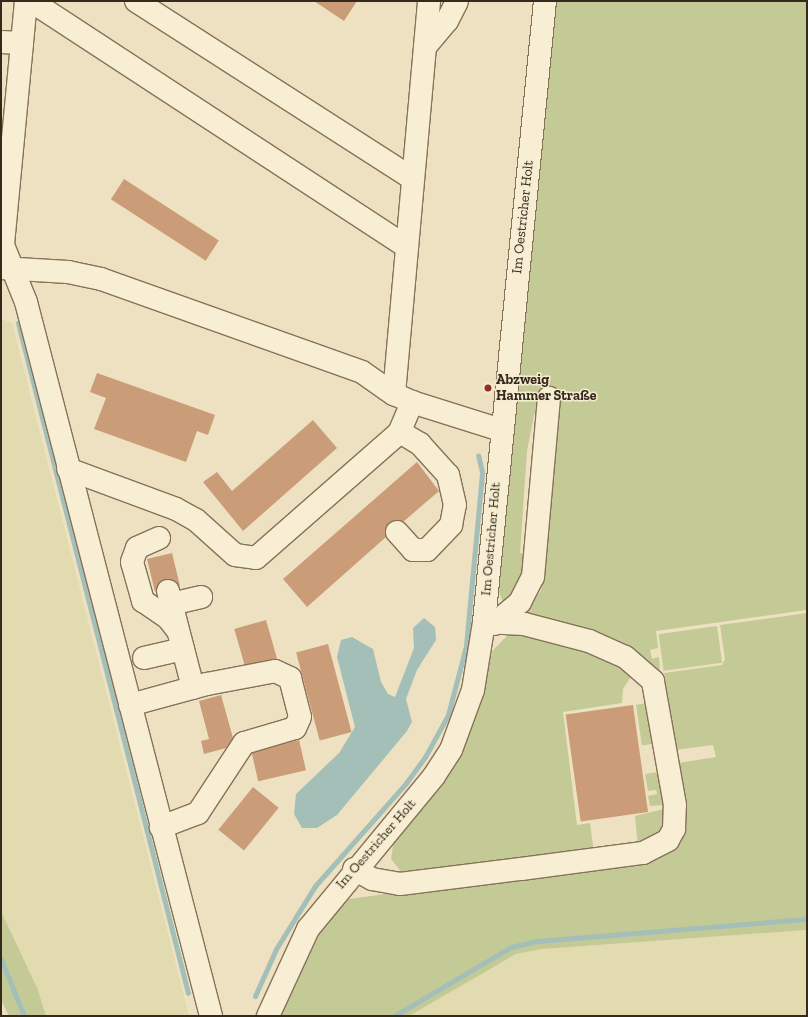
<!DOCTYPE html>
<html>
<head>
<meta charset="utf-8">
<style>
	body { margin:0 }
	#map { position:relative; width:808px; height:1017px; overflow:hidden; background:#ede1c1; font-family:"Zilla Slab",serif }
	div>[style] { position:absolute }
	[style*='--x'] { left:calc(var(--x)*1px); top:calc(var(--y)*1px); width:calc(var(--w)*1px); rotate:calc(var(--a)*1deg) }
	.farmland>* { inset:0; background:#e2dbaf }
	.green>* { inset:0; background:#c3ca95; transform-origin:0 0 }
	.water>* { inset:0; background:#a4bfb8 }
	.stream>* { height:5px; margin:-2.5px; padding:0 2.5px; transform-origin:2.5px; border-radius:2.5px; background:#a4bfb8 }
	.building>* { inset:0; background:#ca9c78; transform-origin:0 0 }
	.roads { filter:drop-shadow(1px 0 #867259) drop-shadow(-1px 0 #867259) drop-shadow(0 1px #867259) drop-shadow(0 -1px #867259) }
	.minor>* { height:22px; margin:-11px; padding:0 11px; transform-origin:11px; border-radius:11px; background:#f8eed4 }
	.dots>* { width:11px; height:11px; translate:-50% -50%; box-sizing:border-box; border:2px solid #f4ebd0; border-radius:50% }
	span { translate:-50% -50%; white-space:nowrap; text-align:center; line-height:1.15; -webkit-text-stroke:3px #f4ebd0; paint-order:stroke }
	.street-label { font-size:14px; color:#362a1d }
	.poi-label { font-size:14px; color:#362a1d; font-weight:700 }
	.left { translate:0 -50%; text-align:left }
	.frame { position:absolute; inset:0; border:2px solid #362a1d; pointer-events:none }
</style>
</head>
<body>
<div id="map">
	<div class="farmland">
		<i style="clip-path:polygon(1px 319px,12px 323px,189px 1016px,46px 1016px,38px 990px,1px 911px)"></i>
		<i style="clip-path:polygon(807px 930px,807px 1016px,409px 1016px,516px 954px,542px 949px)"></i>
	</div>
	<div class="green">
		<i style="clip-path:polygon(553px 1px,807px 1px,807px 610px,656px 631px,658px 648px,650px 650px,652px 659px,659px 657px,660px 672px,520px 616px,540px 592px,545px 578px,559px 399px,538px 405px,534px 415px,527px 451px,520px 553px,526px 553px,524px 574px,518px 592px,503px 602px,497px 587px)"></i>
		<i style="clip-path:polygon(807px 613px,807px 930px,542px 949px,516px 954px,409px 1016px,279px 1016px,320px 928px,349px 899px,643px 859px,663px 852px,678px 763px,716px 757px,713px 745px,675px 750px,664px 673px,722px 665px,725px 659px,720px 625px)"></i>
		<i style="left:717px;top:626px;width:37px;height:59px;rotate:82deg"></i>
		<i style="clip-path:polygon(517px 632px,570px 643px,634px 672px,623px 689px,622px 703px,563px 712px,577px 825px,590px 823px,594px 853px,404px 875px,391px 859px,394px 839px,465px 743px,493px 650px,508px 635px)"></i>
		<i style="left:649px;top:703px;width:41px;height:13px;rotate:82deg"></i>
		<i style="clip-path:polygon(658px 772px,663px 805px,650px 806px,648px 796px,657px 794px,656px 790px,648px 791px,645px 774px)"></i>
		<i style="clip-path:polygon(672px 807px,668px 828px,638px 847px,635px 816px)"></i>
		<i style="clip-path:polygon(1px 911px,38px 990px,46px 1016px,9px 1016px,1px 1000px)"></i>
	</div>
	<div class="water">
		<i style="clip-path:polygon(424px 618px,435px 627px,436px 640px,417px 670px,406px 699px,412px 722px,407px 731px,337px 815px,317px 828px,302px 828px,294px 814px,296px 794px,339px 753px,355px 727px,337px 657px,341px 640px,352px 637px,373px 649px,381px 682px,388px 694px,395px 697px,414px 648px,413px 628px)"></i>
	</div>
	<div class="stream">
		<i style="--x:18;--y:323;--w:691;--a:75.76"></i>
		<i style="--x:1;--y:959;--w:61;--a:68"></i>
		<i style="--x:255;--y:996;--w:51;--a:-65.9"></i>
		<i style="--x:276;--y:949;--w:74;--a:-58.2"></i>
		<i style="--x:315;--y:886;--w:137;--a:-48.5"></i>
		<i style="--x:406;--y:783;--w:32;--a:-54"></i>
		<i style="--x:425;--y:757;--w:48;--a:-61.3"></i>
		<i style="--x:448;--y:715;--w:71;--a:-75.4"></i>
		<i style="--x:466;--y:646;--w:175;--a:-84.7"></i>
		<i style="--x:482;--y:472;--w:17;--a:-103"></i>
		<i style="--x:394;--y:1016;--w:136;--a:-30.5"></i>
		<i style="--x:511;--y:947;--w:28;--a:-13"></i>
		<i style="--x:538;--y:941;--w:270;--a:-4.7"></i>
	</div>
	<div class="building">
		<i style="clip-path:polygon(314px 1px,357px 1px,344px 21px)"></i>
		<i style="left:124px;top:179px;width:113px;height:24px;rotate:33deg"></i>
		<i style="clip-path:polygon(97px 373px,215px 415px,208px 435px,197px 431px,186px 462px,94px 429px,106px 398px,90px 392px)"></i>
		<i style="clip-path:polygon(313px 420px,337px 448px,243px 531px,203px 482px,217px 472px,232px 491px)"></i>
		<i style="clip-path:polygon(417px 462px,439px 491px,403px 522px,389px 522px,386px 537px,307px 607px,283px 579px)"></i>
		<i style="clip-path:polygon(172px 553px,180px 586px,165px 579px,155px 592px,147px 559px)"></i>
		<i style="left:266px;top:620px;width:41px;height:33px;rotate:74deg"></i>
		<i style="left:328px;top:644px;width:91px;height:33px;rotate:75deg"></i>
		<i style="clip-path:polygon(221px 695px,233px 738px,226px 748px,204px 754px,201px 741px,209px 739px,199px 701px)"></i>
		<i style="left:633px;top:705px;width:108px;height:68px;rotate:82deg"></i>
		<i style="left:299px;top:740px;width:31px;height:49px;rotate:77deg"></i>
		<i style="left:253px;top:787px;width:33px;height:55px;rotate:39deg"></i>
	</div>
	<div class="roads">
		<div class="minor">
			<i style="--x:26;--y:1;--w:245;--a:95.4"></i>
			<i style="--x:3;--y:245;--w:61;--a:68"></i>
			<i style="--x:26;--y:302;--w:738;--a:75.47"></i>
			<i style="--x:31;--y:1;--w:449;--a:33.2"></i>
			<i style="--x:136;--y:1;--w:329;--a:32.7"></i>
			<i style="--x:1;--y:42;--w:21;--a:3"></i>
			<i style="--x:425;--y:47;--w:34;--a:-50"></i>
			<i style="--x:447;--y:21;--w:22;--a:-63"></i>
			<i style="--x:1;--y:268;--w:67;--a:3.4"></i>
			<i style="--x:68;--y:272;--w:34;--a:12"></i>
			<i style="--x:101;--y:279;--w:277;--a:19.6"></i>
			<i style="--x:362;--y:372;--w:39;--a:35"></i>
			<i style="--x:412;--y:402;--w:93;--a:17.5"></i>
			<i style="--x:68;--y:469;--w:115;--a:20.3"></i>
			<i style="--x:176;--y:509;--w:23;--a:29"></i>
			<i style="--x:196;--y:520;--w:52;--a:41.9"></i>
			<i style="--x:235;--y:555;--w:21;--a:8"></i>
			<i style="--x:256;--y:558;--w:190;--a:-41.2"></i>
			<i style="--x:399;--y:433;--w:34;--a:-67"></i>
			<i style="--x:412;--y:402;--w:20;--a:-156"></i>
			<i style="--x:394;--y:394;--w:395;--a:-84.9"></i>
			<i style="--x:397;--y:532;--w:24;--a:48"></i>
			<i style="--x:413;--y:550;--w:14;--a:0"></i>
			<i style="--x:427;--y:550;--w:35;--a:-46"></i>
			<i style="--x:451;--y:525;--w:20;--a:-79"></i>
			<i style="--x:455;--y:505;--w:31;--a:-103"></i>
			<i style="--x:448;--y:475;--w:42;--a:-132.1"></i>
			<i style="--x:420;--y:444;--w:23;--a:-149"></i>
			<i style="--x:159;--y:538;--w:24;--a:156"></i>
			<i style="--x:137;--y:548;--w:15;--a:110"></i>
			<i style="--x:132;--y:562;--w:41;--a:74.2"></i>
			<i style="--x:143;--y:601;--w:30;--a:34"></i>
			<i style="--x:168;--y:618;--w:16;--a:52"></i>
			<i style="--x:168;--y:591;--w:100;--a:75.5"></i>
			<i style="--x:171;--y:604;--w:31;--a:-13"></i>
			<i style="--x:494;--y:624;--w:34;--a:-40"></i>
			<i style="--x:520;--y:602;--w:28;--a:-63"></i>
			<i style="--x:533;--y:577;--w:180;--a:-84.9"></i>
			<i style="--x:144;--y:658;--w:40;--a:-13"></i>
			<i style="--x:130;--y:705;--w:80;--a:-15.3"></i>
			<i style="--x:207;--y:684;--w:69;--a:-10.8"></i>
			<i style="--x:275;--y:671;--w:17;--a:25"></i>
			<i style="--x:290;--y:678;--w:40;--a:75.6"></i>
			<i style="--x:300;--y:717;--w:12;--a:114"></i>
			<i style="--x:295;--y:728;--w:53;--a:163.6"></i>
			<i style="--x:244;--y:743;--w:84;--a:123.3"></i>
			<i style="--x:198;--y:813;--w:40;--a:159"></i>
			<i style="--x:354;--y:869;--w:21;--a:29"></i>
			<i style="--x:372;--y:879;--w:28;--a:10"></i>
			<i style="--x:400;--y:884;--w:122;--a:-7.1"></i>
			<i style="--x:521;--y:869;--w:123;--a:-7.5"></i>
			<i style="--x:643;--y:853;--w:28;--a:-27"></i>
			<i style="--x:668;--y:840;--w:13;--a:-61"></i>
			<i style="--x:674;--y:829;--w:24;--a:-88"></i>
			<i style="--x:675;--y:805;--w:126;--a:-100.1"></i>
			<i style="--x:653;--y:681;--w:37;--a:-139"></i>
			<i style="--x:625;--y:657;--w:39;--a:-156"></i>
			<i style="--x:589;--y:641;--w:67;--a:-165.3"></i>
			<i style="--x:524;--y:624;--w:40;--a:-177.1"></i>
			<i style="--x:268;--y:1016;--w:96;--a:-65.3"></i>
			<i style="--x:308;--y:929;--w:198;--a:-50.5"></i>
			<i style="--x:434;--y:776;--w:31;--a:-57"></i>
			<i style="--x:451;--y:750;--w:64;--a:-69.9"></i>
			<i style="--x:473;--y:690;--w:69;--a:-80.8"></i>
			<i style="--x:484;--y:622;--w:624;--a:-84.39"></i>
		</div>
	</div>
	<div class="dots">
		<i style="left:488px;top:388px;background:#932c2b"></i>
	</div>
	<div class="street-label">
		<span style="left:523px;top:217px;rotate:-84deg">Im Oestricher Holt</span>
		<span style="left:491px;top:539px;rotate:-85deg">Im Oestricher Holt</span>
		<span style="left:376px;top:844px;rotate:-49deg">Im Oestricher Holt</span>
	</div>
	<div class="poi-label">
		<span class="left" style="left:496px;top:388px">Abzweig<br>Hammer Straße</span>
	</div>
	<div class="frame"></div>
</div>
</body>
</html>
